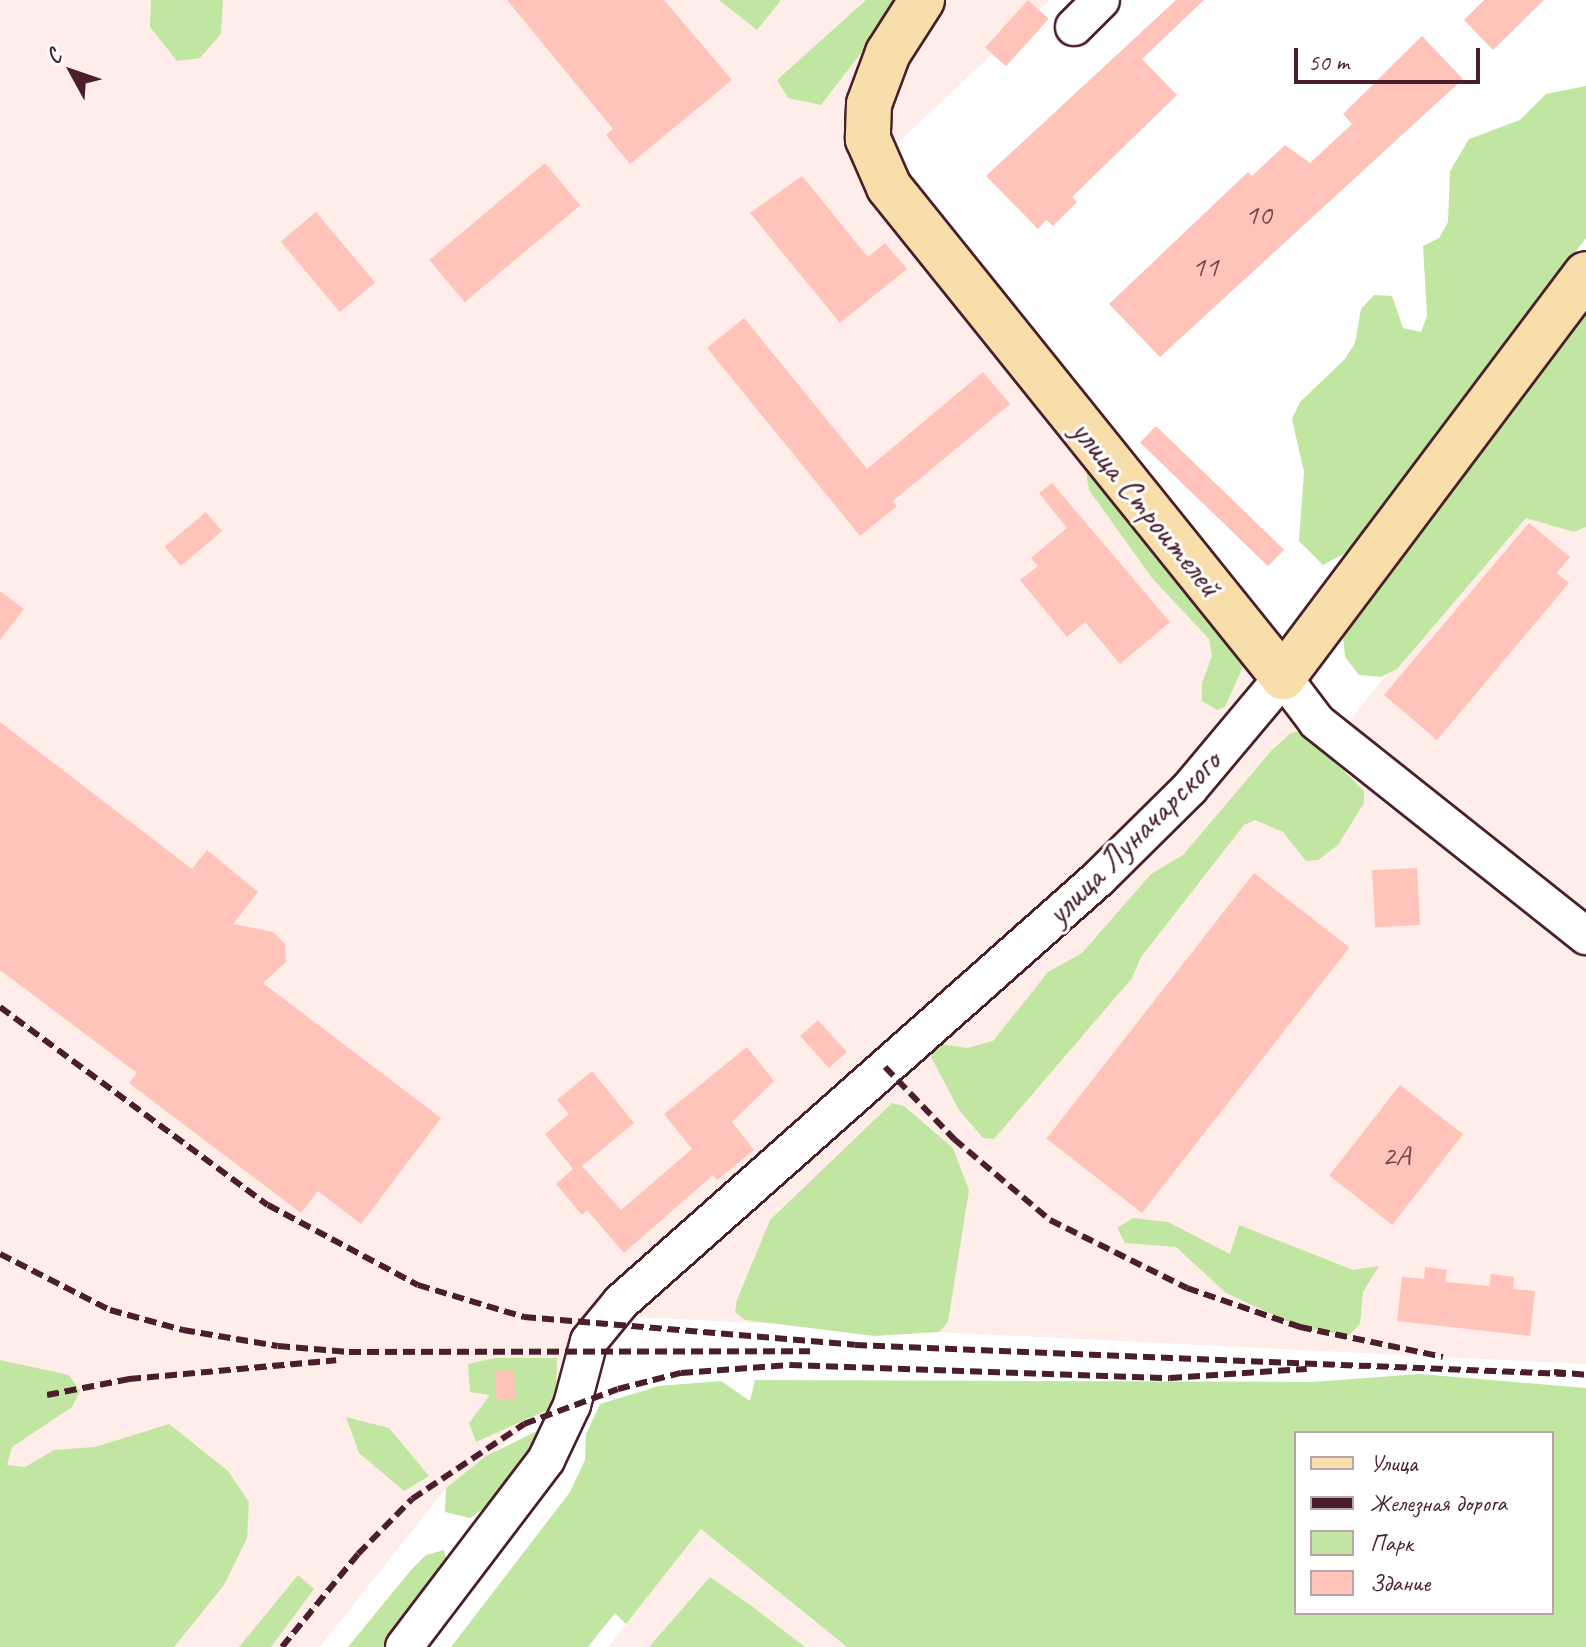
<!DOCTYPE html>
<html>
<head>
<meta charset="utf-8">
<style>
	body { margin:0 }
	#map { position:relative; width:1586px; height:1647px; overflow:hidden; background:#fff; font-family:Caveat,sans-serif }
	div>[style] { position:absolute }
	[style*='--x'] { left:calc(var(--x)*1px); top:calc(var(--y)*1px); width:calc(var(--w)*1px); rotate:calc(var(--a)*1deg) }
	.built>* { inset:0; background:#ffedea }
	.green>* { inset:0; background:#c1e6a1 }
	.building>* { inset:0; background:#ffc3ba; transform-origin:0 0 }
	.roads { filter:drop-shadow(2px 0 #4a1f2b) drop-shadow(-2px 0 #4a1f2b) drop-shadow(0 2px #4a1f2b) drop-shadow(0 -2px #4a1f2b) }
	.minor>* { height:36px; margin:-18px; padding:0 18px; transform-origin:18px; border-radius:18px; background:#fff }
	.major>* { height:44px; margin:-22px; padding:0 22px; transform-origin:22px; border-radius:22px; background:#f8deab }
	.rail>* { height:6px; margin-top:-3px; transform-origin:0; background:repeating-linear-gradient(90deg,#4a1f2b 0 12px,transparent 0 18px) }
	span { translate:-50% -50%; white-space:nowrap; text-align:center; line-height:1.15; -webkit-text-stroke:6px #fff; paint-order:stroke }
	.number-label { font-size:30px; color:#77484f }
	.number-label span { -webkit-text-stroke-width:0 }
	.street-label { font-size:34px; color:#4a1f2b }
	.legend { position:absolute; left:1294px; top:1431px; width:260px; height:184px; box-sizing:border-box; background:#fff; border:2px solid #b7a5aa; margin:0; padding:10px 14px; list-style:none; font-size:24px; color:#4a1f2b }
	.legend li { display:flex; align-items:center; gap:16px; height:40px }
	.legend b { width:40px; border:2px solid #b7a5aa }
	.north { position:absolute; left:32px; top:32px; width:80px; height:80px; -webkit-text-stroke:6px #fff; paint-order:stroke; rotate:310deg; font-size:22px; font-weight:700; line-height:32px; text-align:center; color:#4a1f2b }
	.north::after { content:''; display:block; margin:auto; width:28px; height:36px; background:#4a1f2b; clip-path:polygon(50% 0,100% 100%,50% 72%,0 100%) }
	.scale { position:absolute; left:1294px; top:48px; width:186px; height:36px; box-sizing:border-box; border:4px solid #4a1f2b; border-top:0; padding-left:10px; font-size:24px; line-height:28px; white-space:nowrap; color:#4a1f2b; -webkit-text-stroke:6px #fff; paint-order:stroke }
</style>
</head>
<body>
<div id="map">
	<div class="built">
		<i style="clip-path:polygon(0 0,1050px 0,871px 168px,1342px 730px,1541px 483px,1586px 516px,1586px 1364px,634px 1317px,607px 1282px,560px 1403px,446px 1488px,320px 1647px,0 1647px)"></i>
		<i style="clip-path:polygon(701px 1529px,847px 1647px,608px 1647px)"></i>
	</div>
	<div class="green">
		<i style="clip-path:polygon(151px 0,223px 0,221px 34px,200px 58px,177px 61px,150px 27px)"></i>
		<i style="clip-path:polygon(719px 0,781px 0,757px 30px)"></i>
		<i style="clip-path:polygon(866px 0,893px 0,881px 27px,821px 105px,788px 98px,777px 80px)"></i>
		<i style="clip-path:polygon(1586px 86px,1586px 238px,1353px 549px,1323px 565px,1299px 541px,1304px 472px,1292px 419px,1300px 402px,1345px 359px,1355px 343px,1361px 309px,1374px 295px,1392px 296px,1403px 328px,1421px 332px,1427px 316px,1423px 246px,1439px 238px,1448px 222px,1450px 171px,1469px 139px,1520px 120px,1546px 94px)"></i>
		<i style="clip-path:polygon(1586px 304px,1586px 527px,1574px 532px,1526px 518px,1397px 669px,1381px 677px,1359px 675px,1345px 657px,1343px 636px,1350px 618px)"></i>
		<i style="clip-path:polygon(1095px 469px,1139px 533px,1246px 660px,1225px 707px,1217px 710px,1202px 701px,1202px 683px,1212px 656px,1209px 639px,1152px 578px,1089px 490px,1086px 473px)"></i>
		<i style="clip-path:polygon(1303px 730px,1364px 791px,1364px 803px,1338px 845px,1318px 860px,1306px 861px,1283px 832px,1255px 820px,1244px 825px,1141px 957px,1132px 978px,994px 1139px,983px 1138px,959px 1110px,930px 1055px,942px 1044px,967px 1048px,993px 1041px,1048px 972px,1082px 953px,1151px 874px,1183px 855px,1272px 750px,1291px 733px)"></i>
		<i style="clip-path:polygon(892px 1103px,904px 1106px,953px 1148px,969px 1190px,948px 1322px,939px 1332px,874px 1336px,745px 1320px,735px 1312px,737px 1300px,770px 1220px)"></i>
		<i style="clip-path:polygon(1133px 1218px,1168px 1222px,1230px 1254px,1239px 1225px,1353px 1270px,1379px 1266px,1363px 1292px,1360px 1324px,1348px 1336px,1300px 1327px,1226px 1293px,1176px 1247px,1125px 1243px,1117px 1228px)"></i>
		<i style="clip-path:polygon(495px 1358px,557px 1358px,556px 1406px,476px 1442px,469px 1423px,490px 1395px,470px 1392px,468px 1364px)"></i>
		<i style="clip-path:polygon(0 1360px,69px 1375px,80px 1391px,72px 1407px,12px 1447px,7px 1465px,25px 1467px,54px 1450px,95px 1447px,169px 1424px,228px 1471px,249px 1502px,247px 1538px,224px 1585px,174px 1647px,0 1647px)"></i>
		<i style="clip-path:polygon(evenodd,1420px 1374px,1586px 1388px,1586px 1647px,847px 1647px,701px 1529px,626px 1624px,615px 1613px,588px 1647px,451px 1647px,570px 1492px,585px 1460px,586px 1434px,600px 1404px,659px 1386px,721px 1381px,750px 1401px,755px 1380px,1312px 1382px,1420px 1374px,1296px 1433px,1552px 1433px,1552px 1613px,1296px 1613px,1296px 1433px)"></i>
		<i style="clip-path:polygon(346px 1417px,389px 1428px,429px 1476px,404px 1491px,359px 1453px)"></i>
		<i style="clip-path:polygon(545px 1427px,504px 1494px,470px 1518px,445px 1512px,446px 1488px,486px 1456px)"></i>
		<i style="clip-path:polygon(444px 1550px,448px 1568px,387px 1647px,348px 1647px,411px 1570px,426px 1555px)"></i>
		<i style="clip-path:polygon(298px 1575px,314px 1589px,271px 1647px,239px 1647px)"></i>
		<i style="clip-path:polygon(710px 1577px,753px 1607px,805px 1647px,649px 1647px)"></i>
	</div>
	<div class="building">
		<i style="clip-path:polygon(507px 0,664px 0,732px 80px,630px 164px,606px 135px,613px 129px)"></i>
		<i style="left:1028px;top:0;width:28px;height:64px;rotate:42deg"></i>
		<i style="clip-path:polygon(1176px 0,1204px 0,1142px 59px,1177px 95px,1072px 197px,1077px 202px,1053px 226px,1046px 220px,1038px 229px,986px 176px)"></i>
		<i style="clip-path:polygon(1484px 0,1544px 0,1493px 50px,1464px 20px)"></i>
		<i style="clip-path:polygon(1422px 36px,1463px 79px,1160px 357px,1109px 304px,1248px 172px,1252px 176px,1285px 145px,1310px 163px,1352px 124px,1343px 114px)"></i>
		<i style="left:545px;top:163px;width:55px;height:151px;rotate:50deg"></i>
		<i style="clip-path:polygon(802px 176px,868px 257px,885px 243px,907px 269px,840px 323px,750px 213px)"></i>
		<i style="left:316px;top:212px;width:92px;height:46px;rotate:50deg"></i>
		<i style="clip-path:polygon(744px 318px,867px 469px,983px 372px,1010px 404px,893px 501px,897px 506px,860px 536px,707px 348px)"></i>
		<i style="left:1156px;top:426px;width:178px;height:23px;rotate:44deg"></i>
		<i style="clip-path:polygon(1052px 483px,1170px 622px,1120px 664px,1085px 622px,1067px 637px,1020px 580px,1038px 566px,1031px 558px,1067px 528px,1039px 493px)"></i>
		<i style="left:206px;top:512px;width:25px;height:54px;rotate:50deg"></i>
		<i style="clip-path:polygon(1529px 523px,1570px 557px,1557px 573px,1569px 583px,1437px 740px,1384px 695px)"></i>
		<i style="clip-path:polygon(0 591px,24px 609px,0 640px)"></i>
		<i style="clip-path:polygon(0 722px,192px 869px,207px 850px,258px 892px,233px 924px,273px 932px,285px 944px,286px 962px,263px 983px,441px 1118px,361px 1224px,318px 1191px,301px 1213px,129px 1083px,137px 1073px,0 970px)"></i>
		<i style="left:1417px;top:868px;width:57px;height:45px;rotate:87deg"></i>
		<i style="left:1254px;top:873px;width:121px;height:337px;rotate:38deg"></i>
		<i style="left:818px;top:1020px;width:43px;height:24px;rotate:48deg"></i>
		<i style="clip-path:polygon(747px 1047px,774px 1081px,732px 1122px,754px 1150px,717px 1180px,713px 1175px,624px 1253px,587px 1210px,582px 1215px,556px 1184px,573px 1169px,545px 1134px,569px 1114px,557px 1100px,592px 1071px,634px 1123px,582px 1166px,621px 1210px,692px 1149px,664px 1114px)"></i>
		<i style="left:1400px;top:1085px;width:80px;height:115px;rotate:38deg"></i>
		<i style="clip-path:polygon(1425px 1267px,1447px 1270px,1445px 1282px,1489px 1286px,1491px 1274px,1514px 1277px,1513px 1289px,1535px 1291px,1530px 1336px,1397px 1321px,1402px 1277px,1424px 1279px)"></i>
		<i style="left:514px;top:1370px;width:29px;height:19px;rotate:88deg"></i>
	</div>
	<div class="roads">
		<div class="minor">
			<i style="--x:1074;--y:27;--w:38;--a:-45"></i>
			<i style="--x:404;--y:1647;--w:235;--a:-52.8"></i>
			<i style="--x:546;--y:1460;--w:61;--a:-64.7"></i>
			<i style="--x:572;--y:1405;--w:66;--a:-75.1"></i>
			<i style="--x:589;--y:1341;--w:50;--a:-50.6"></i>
			<i style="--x:621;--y:1302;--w:639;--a:-41.57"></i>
			<i style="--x:1099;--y:878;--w:127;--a:-44.7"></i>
			<i style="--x:1189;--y:789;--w:146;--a:-50"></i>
			<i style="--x:1283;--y:677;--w:56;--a:52.9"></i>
			<i style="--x:1317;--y:722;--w:344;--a:38.5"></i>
		</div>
		<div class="major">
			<i style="--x:922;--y:0;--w:63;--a:122.7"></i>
			<i style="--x:888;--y:53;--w:54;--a:110.4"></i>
			<i style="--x:869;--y:104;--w:35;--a:92"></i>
			<i style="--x:868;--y:139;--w:52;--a:66.4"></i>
			<i style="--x:889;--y:187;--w:629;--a:51.2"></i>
			<i style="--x:1283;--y:677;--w:504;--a:-53.06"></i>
		</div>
	</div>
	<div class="rail">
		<i style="--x:0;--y:1007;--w:333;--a:36.5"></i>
		<i style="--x:268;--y:1205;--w:170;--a:28.1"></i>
		<i style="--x:418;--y:1285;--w:111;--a:16.8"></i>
		<i style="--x:524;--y:1317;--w:332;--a:4.8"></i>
		<i style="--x:855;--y:1345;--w:711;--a:2.34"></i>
		<i style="--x:885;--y:1067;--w:100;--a:46.2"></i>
		<i style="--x:954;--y:1139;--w:126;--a:40.2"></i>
		<i style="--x:1050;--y:1220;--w:153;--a:26.4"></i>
		<i style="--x:1187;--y:1288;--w:120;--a:19"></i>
		<i style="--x:1300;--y:1327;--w:146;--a:11.8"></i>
		<i style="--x:0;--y:1254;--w:123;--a:27"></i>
		<i style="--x:110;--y:1310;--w:76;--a:15.3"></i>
		<i style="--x:183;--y:1330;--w:96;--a:9.6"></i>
		<i style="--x:278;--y:1346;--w:71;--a:4.8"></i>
		<i style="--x:349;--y:1352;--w:461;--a:-0.1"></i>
		<i style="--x:1554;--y:1372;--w:32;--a:5"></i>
		<i style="--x:47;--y:1395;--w:84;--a:-11"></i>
		<i style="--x:129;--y:1379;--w:208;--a:-5.2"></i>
		<i style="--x:282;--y:1647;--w:120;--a:-50.7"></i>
		<i style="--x:358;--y:1554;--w:77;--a:-45.5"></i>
		<i style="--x:412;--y:1499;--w:135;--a:-33.8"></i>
		<i style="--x:524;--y:1424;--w:100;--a:-20.4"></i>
		<i style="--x:618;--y:1389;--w:65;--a:-14.3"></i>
		<i style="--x:681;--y:1373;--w:109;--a:-4.2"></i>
		<i style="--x:790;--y:1365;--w:380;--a:2"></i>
		<i style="--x:1170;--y:1378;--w:137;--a:-3.8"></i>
	</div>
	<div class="number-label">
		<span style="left:1258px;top:214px">10</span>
		<span style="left:1205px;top:266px">11</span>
		<span style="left:1396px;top:1155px">2А</span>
	</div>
	<div class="street-label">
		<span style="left:1147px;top:508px;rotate:51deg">улица Строителей</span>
		<span style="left:1133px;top:837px;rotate:-45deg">улица Луначарского</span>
	</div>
	<ul class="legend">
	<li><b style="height:10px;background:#f8deab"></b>Улица</li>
	<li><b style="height:10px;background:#4a1f2b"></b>Железная дорога</li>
	<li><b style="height:22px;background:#c1e6a1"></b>Парк</li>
	<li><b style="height:22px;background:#ffc3ba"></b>Здание</li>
	</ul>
	<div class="north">С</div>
	<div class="scale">50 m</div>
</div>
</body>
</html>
